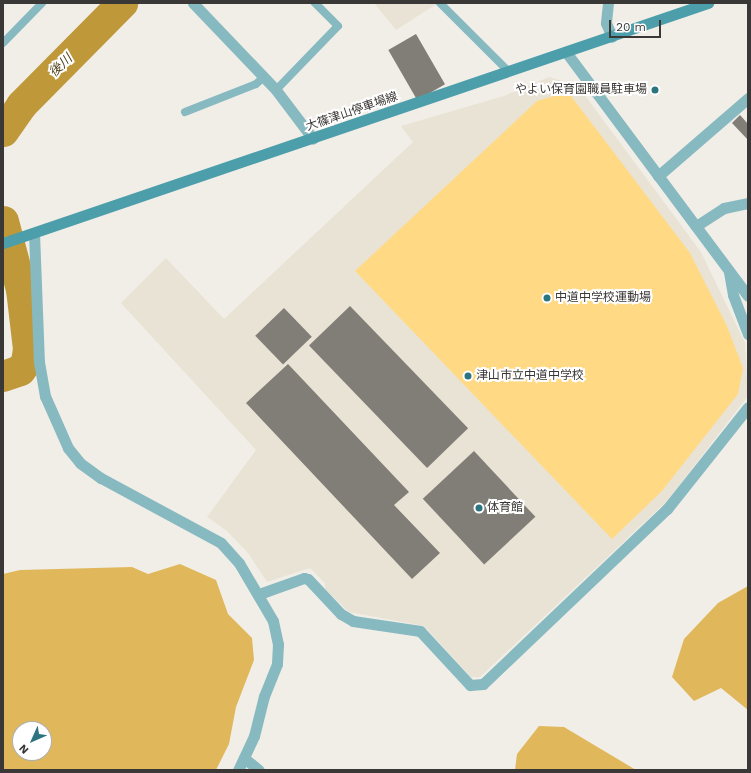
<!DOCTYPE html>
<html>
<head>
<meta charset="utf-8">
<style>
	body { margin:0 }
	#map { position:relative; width:751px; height:773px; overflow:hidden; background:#f1eee7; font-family:"Work Sans","Noto Sans JP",sans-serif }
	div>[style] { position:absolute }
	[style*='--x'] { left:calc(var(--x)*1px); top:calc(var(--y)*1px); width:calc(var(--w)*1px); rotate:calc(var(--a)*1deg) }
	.built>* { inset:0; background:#e9e3d5 }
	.green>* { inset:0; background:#ffd984 }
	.forest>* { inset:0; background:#e0b85b }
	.river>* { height:31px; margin:-15.5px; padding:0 15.5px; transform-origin:15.5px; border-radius:15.5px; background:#bf9839 }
	.building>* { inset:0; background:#817e78; transform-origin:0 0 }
	.service>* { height:8px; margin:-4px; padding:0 4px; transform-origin:4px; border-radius:4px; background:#87b9c1 }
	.minor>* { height:11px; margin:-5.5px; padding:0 5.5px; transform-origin:5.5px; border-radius:5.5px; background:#87b9c1 }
	.secondary>* { height:11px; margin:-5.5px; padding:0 5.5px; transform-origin:5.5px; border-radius:5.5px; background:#4c9eab }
	.dots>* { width:11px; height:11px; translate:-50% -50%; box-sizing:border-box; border:2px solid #fff; border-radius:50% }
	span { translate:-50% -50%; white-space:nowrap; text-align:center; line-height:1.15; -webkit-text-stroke:4px #fff; paint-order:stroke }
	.poi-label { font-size:12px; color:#3a3836 }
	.right { translate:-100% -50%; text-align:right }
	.left { translate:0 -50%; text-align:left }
	.street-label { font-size:12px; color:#3a3836 }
	.water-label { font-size:13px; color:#52411a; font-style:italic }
	.frame { position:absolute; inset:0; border:4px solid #3a3836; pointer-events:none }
	.north { position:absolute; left:12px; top:721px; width:40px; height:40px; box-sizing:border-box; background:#fff; border:1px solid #b0afaf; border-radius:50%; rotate:225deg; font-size:11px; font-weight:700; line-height:16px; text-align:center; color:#3a3836 }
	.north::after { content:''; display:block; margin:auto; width:14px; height:18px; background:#2c747f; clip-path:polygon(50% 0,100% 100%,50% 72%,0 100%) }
	.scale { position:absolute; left:609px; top:20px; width:52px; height:18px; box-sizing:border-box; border:2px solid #3a3836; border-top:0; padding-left:5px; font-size:12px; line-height:14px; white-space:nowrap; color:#3a3836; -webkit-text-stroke:3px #fff; paint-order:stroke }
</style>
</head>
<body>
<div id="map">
	<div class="built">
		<i style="clip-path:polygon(374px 3px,438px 3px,396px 30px)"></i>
		<i style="clip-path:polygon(549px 77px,578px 86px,701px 252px,745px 343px,748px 396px,667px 501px,480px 677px,471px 677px,424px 626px,349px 612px,325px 589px,325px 583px,310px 568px,267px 582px,248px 553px,227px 531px,207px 517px,256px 450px,121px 303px,166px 258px,224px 319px,413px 142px,401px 126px,504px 96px)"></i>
	</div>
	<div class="green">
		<i style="clip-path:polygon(568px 92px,690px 253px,727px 326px,743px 368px,738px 394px,662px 491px,612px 539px,355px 271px,537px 101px)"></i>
	</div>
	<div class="forest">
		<i style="clip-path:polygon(evenodd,180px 564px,216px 580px,228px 614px,252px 638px,254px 660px,236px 707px,229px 744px,216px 770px,3px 770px,3px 574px,20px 570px,132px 567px,148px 574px,180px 564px,20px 729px,44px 729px,44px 753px,20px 753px,20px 729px)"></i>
		<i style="clip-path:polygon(748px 586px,748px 710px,721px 688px,694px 701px,672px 677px,684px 639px,718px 603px)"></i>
		<i style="clip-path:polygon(539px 726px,564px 727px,636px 770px,515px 770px,517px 754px)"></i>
	</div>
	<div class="river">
		<i style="--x:3;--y:131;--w:32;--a:-55"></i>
		<i style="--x:21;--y:105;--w:144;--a:-45.3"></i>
		<i style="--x:3;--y:221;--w:70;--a:75.2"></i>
		<i style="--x:21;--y:289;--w:60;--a:83.3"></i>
		<i style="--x:28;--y:349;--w:13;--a:99"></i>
		<i style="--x:26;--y:362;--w:10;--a:127"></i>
		<i style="--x:20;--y:370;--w:18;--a:161"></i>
	</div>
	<div class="building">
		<i style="left:416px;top:34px;width:58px;height:32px;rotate:60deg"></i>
		<i style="clip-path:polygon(740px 115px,748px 124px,748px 140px,732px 123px)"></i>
		<i style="left:350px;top:306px;width:170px;height:57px;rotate:46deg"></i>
		<i style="left:284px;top:308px;width:40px;height:40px;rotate:46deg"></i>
		<i style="clip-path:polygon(288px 364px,409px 492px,394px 505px,440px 553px,412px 579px,246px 403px)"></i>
		<i style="left:474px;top:451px;width:90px;height:70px;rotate:47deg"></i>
	</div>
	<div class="service">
		<i style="--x:440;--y:3;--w:98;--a:45"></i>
		<i style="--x:3;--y:43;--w:56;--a:-45.7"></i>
		<i style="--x:276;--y:90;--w:89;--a:-45.9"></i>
		<i style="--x:338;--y:26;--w:33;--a:-135"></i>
		<i style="--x:185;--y:112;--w:76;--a:-21.5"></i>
		<i style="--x:256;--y:84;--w:11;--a:-41"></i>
	</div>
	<div class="minor">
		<i style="--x:193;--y:3;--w:120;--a:46.3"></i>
		<i style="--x:276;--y:90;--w:61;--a:52.9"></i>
		<i style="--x:608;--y:3;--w:20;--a:96"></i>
		<i style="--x:606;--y:23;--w:15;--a:67"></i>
		<i style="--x:566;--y:52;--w:304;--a:53.3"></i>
		<i style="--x:658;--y:176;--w:119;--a:-40.9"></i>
		<i style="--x:696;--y:226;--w:33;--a:-33"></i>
		<i style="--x:724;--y:208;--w:25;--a:-12"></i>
		<i style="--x:34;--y:233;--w:129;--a:87.8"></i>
		<i style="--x:39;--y:362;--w:35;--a:80"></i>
		<i style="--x:45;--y:396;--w:57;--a:66.1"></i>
		<i style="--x:68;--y:448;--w:19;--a:51"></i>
		<i style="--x:80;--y:463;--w:26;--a:36"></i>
		<i style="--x:101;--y:478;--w:136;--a:28.4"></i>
		<i style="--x:221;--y:543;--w:27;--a:48"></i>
		<i style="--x:239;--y:563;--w:67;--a:59.6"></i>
		<i style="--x:273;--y:621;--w:24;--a:78"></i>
		<i style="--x:278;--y:644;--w:20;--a:93"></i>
		<i style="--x:277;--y:664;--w:35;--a:112"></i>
		<i style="--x:264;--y:696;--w:41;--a:104"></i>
		<i style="--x:254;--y:736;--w:38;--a:115"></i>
		<i style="--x:729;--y:272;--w:23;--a:80"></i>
		<i style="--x:733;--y:295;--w:42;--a:69"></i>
		<i style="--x:259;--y:594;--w:48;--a:-19.6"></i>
		<i style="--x:304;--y:578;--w:4;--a:14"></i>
		<i style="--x:308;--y:579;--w:48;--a:46.7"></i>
		<i style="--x:341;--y:614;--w:14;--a:30"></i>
		<i style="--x:353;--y:621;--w:68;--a:8.5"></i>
		<i style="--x:420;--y:631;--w:74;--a:47.2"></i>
		<i style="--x:470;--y:685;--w:13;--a:-4"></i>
		<i style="--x:483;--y:684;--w:254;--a:-43.6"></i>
		<i style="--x:667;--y:509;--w:130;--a:-51.5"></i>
		<i style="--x:244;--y:758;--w:19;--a:39"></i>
	</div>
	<div class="secondary">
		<i style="--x:3;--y:243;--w:745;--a:-18.8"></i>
	</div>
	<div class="dots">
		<i style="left:655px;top:90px;background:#2c747f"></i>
		<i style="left:547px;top:298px;background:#2c747f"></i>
		<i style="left:468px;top:376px;background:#2c747f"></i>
		<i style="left:479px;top:508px;background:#2c747f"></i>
	</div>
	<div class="poi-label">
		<span class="right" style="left:647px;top:90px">やよい保育園職員駐車場</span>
		<span class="left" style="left:555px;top:298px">中道中学校運動場</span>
		<span class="left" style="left:476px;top:376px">津山市立中道中学校</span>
		<span class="left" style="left:487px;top:508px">体育館</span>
	</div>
	<div class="street-label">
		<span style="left:352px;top:112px;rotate:-19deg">大篠津山停車場線</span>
	</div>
	<div class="water-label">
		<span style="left:61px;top:66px;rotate:-44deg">後川</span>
	</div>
	<div class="frame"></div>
	<div class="north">N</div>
	<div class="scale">20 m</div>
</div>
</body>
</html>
